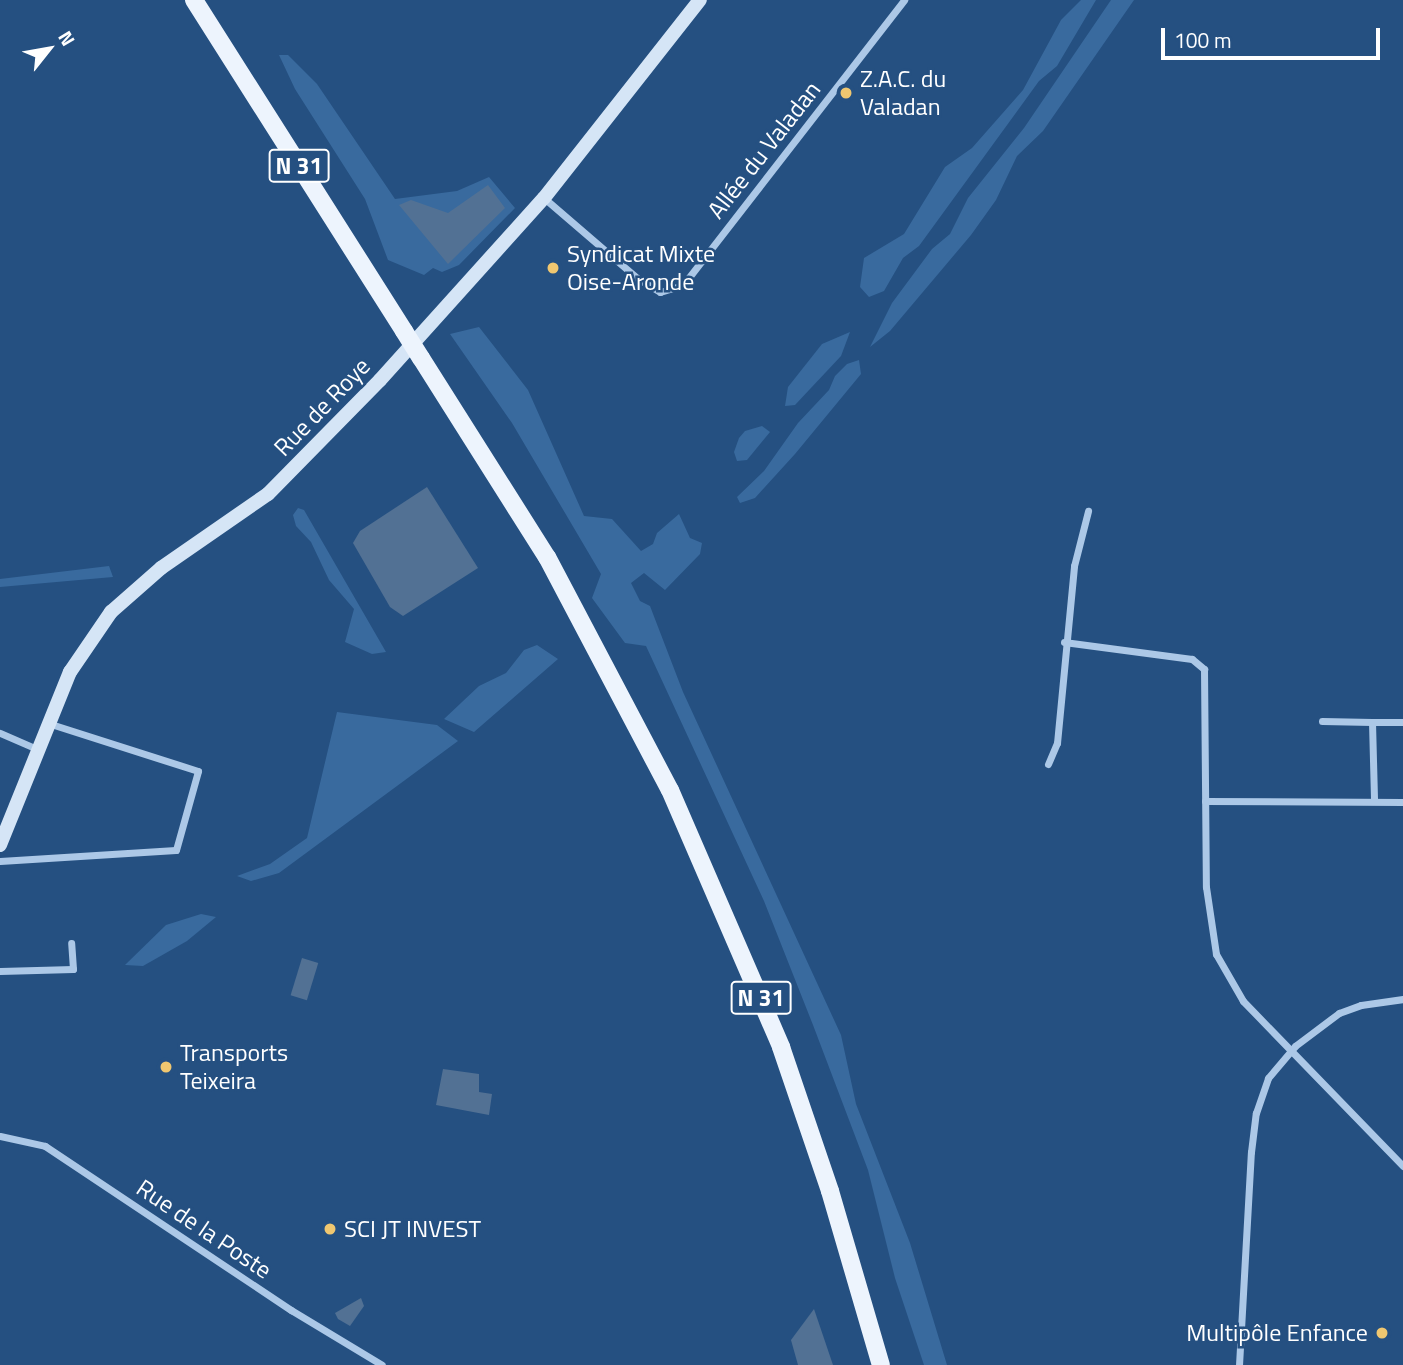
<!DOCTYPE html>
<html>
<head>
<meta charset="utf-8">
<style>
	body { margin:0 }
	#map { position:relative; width:1403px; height:1365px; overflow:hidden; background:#255081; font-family:"Titillium Web",sans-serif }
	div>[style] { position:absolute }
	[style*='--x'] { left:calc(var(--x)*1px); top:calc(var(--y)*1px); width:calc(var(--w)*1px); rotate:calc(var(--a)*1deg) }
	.green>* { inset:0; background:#396a9e }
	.water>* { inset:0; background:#527194; transform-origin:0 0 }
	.street>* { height:7px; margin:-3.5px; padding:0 3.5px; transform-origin:3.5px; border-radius:3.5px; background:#acc8e7 }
	.secondary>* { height:14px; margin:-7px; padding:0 7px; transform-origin:7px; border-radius:7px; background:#d5e5f6 }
	.primary>* { height:18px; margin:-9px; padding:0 9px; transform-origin:9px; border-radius:9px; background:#edf4fd }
	.primary-bridge>* { height:18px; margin:-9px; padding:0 9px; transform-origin:9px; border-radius:9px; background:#edf4fd }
	.dots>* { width:19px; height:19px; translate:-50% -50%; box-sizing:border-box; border:4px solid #255081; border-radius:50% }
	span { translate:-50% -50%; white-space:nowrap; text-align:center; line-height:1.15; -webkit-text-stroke:5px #255081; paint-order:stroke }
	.shield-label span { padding:2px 5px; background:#255081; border:2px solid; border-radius:5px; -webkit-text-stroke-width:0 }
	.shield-label { font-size:23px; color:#fff; font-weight:700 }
	.poi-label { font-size:24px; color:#fff }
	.left { translate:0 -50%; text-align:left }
	.right { translate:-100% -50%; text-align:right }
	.street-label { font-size:24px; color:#fff }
	.north { position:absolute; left:14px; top:14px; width:70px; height:70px; -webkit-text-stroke:5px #255081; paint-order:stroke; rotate:59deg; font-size:19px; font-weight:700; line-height:28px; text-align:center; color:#fff }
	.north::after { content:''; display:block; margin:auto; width:24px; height:32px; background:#fff; clip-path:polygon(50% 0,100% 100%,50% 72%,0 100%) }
	.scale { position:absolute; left:1161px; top:28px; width:219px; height:32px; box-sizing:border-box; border:4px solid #fff; border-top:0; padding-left:9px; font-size:21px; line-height:24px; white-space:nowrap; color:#fff; -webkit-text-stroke:5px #255081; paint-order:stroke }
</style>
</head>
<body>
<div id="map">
	<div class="green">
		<i style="clip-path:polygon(1081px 0,1096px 0,1057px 66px,1039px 81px,919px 246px,903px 258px,884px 291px,869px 297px,860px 287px,864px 258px,904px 234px,945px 167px,972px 148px,1023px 90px,1061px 20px)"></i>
		<i style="clip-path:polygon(1111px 0,1134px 0,1043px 131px,1017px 156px,996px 200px,971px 235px,890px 331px,870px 347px,892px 303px,932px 249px,950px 234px,968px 198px,1024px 128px)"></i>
		<i style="clip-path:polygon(279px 55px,288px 55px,317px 84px,395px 199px,457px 191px,489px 177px,515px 208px,459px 265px,442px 272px,433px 268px,424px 275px,388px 260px,365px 199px,295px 89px)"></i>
		<i style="clip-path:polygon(479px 327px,528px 390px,584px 516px,612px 519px,641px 551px,653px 544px,657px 533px,679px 514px,690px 538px,702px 543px,700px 554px,665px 590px,644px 573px,631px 583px,640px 601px,650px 606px,683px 692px,841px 1035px,856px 1104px,910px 1243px,947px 1365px,924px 1365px,895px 1278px,868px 1170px,813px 1025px,764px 901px,646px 646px,625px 643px,592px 598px,601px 574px,512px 423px,450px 334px)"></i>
		<i style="clip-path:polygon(850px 332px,841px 356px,795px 405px,785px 406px,788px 387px,822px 344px)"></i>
		<i style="clip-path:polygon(859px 360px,861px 374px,795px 454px,755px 498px,740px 503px,737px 497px,764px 471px,798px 423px,829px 390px,835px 376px,847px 364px)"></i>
		<i style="clip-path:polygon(762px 426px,770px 432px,747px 460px,737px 461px,734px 452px,739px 438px,745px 431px)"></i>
		<i style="clip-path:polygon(298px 508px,304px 510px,386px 652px,372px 654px,345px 642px,354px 609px,329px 580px,311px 542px,296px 526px,293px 515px)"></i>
		<i style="clip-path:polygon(109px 566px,113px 577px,0 587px,0 579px)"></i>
		<i style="clip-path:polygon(537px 645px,558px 659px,474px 732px,444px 719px,479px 686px,506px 673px,524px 650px)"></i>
		<i style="clip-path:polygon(337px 712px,437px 725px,458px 741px,279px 873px,251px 881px,237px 876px,270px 864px,307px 838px)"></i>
		<i style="clip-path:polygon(201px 914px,216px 917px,187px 941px,143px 966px,125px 965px,166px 925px)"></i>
	</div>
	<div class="water">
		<i style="clip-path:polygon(488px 185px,505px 208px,448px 264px,399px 205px,411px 200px,448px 213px)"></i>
		<i style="clip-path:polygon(427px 487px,478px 568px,403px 616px,390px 607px,353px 543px,360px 531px)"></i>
		<i style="left:302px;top:958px;width:17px;height:39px;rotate:17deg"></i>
		<i style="clip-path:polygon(443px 1069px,479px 1074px,479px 1092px,492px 1094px,489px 1115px,436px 1105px)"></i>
		<i style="clip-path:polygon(361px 1298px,364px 1306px,350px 1326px,338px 1319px,335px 1313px)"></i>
		<i style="clip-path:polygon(814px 1309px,833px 1365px,798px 1365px,791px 1340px)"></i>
	</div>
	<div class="street">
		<i style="--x:544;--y:198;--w:123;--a:40.7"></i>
		<i style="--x:637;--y:278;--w:27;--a:31"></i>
		<i style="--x:660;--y:292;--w:24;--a:-17"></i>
		<i style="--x:683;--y:285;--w:361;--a:-52.2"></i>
		<i style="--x:1064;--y:642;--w:129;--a:7.6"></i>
		<i style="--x:1192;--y:659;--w:16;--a:40"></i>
		<i style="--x:1204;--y:669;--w:218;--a:89.5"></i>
		<i style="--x:1206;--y:887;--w:68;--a:81.5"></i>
		<i style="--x:1216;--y:954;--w:54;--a:60.1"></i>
		<i style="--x:1243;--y:1001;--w:230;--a:45.9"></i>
		<i style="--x:1322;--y:721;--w:50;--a:1.1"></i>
		<i style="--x:1372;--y:722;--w:79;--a:88.5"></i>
		<i style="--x:1372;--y:722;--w:31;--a:0"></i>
		<i style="--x:0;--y:733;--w:40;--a:23.4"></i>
		<i style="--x:1048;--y:764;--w:23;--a:-67"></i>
		<i style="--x:1057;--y:743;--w:178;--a:-84.5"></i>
		<i style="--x:1074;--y:566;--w:57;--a:-75.7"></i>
		<i style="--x:1205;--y:801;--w:198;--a:0.3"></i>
		<i style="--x:0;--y:861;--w:176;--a:-3.6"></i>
		<i style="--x:176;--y:850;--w:82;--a:-74.4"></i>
		<i style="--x:198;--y:771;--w:157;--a:-162.3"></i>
		<i style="--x:0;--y:971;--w:73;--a:-1.6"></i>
		<i style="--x:73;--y:969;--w:26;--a:-94"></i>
		<i style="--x:0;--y:1136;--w:46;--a:12.5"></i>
		<i style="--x:45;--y:1146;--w:296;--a:33.7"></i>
		<i style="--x:291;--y:1310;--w:106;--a:31.1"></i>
		<i style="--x:1239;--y:1365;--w:213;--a:-86.8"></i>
		<i style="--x:1251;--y:1152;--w:39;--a:-83"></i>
		<i style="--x:1256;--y:1113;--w:37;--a:-71"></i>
		<i style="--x:1268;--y:1078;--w:42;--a:-49.8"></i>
		<i style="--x:1295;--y:1046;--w:55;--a:-36.9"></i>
		<i style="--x:1339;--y:1013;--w:23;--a:-20"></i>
		<i style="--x:1361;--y:1005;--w:42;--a:-8.1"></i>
	</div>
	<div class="secondary">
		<i style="--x:0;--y:845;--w:187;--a:-68"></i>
		<i style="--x:70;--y:672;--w:73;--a:-55.7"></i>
		<i style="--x:111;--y:612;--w:67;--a:-41.3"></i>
		<i style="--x:161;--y:568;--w:130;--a:-34.7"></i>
		<i style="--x:268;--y:494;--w:160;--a:-45.5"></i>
		<i style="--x:380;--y:380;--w:245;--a:-48"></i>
		<i style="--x:544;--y:198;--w:252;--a:-51.8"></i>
	</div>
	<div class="primary">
		<i style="--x:194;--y:0;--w:392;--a:57.6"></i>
		<i style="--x:421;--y:358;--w:236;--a:57.7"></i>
		<i style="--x:547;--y:557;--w:263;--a:62.2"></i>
		<i style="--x:670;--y:790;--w:280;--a:66.6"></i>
		<i style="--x:781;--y:1047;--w:152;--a:71.2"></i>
		<i style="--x:830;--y:1191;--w:181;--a:73.7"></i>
	</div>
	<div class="primary-bridge">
		<i style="--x:404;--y:331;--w:32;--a:58"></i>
	</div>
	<div class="dots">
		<i style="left:846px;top:93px;background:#f0c770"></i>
		<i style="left:553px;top:268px;background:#f0c770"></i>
		<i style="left:166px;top:1067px;background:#f0c770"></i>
		<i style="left:330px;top:1229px;background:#f0c770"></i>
		<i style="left:1382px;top:1333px;background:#f0c770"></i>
	</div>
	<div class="shield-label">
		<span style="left:299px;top:166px">N 31</span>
		<span style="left:761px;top:998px">N 31</span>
	</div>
	<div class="poi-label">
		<span class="left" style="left:860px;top:93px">Z.A.C. du<br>Valadan</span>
		<span class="left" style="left:567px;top:268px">Syndicat Mixte<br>Oise-Aronde</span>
		<span class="left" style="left:180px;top:1067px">Transports<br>Teixeira</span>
		<span class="left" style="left:344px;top:1229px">SCI JT INVEST</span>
		<span class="right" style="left:1368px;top:1333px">Multipôle Enfance</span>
	</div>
	<div class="street-label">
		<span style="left:764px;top:150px;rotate:-52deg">Allée du Valadan</span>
		<span style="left:322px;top:407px;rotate:-46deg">Rue de Roye</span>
		<span style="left:204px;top:1229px;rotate:34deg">Rue de la Poste</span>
	</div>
	<div class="north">N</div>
	<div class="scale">100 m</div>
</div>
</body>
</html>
